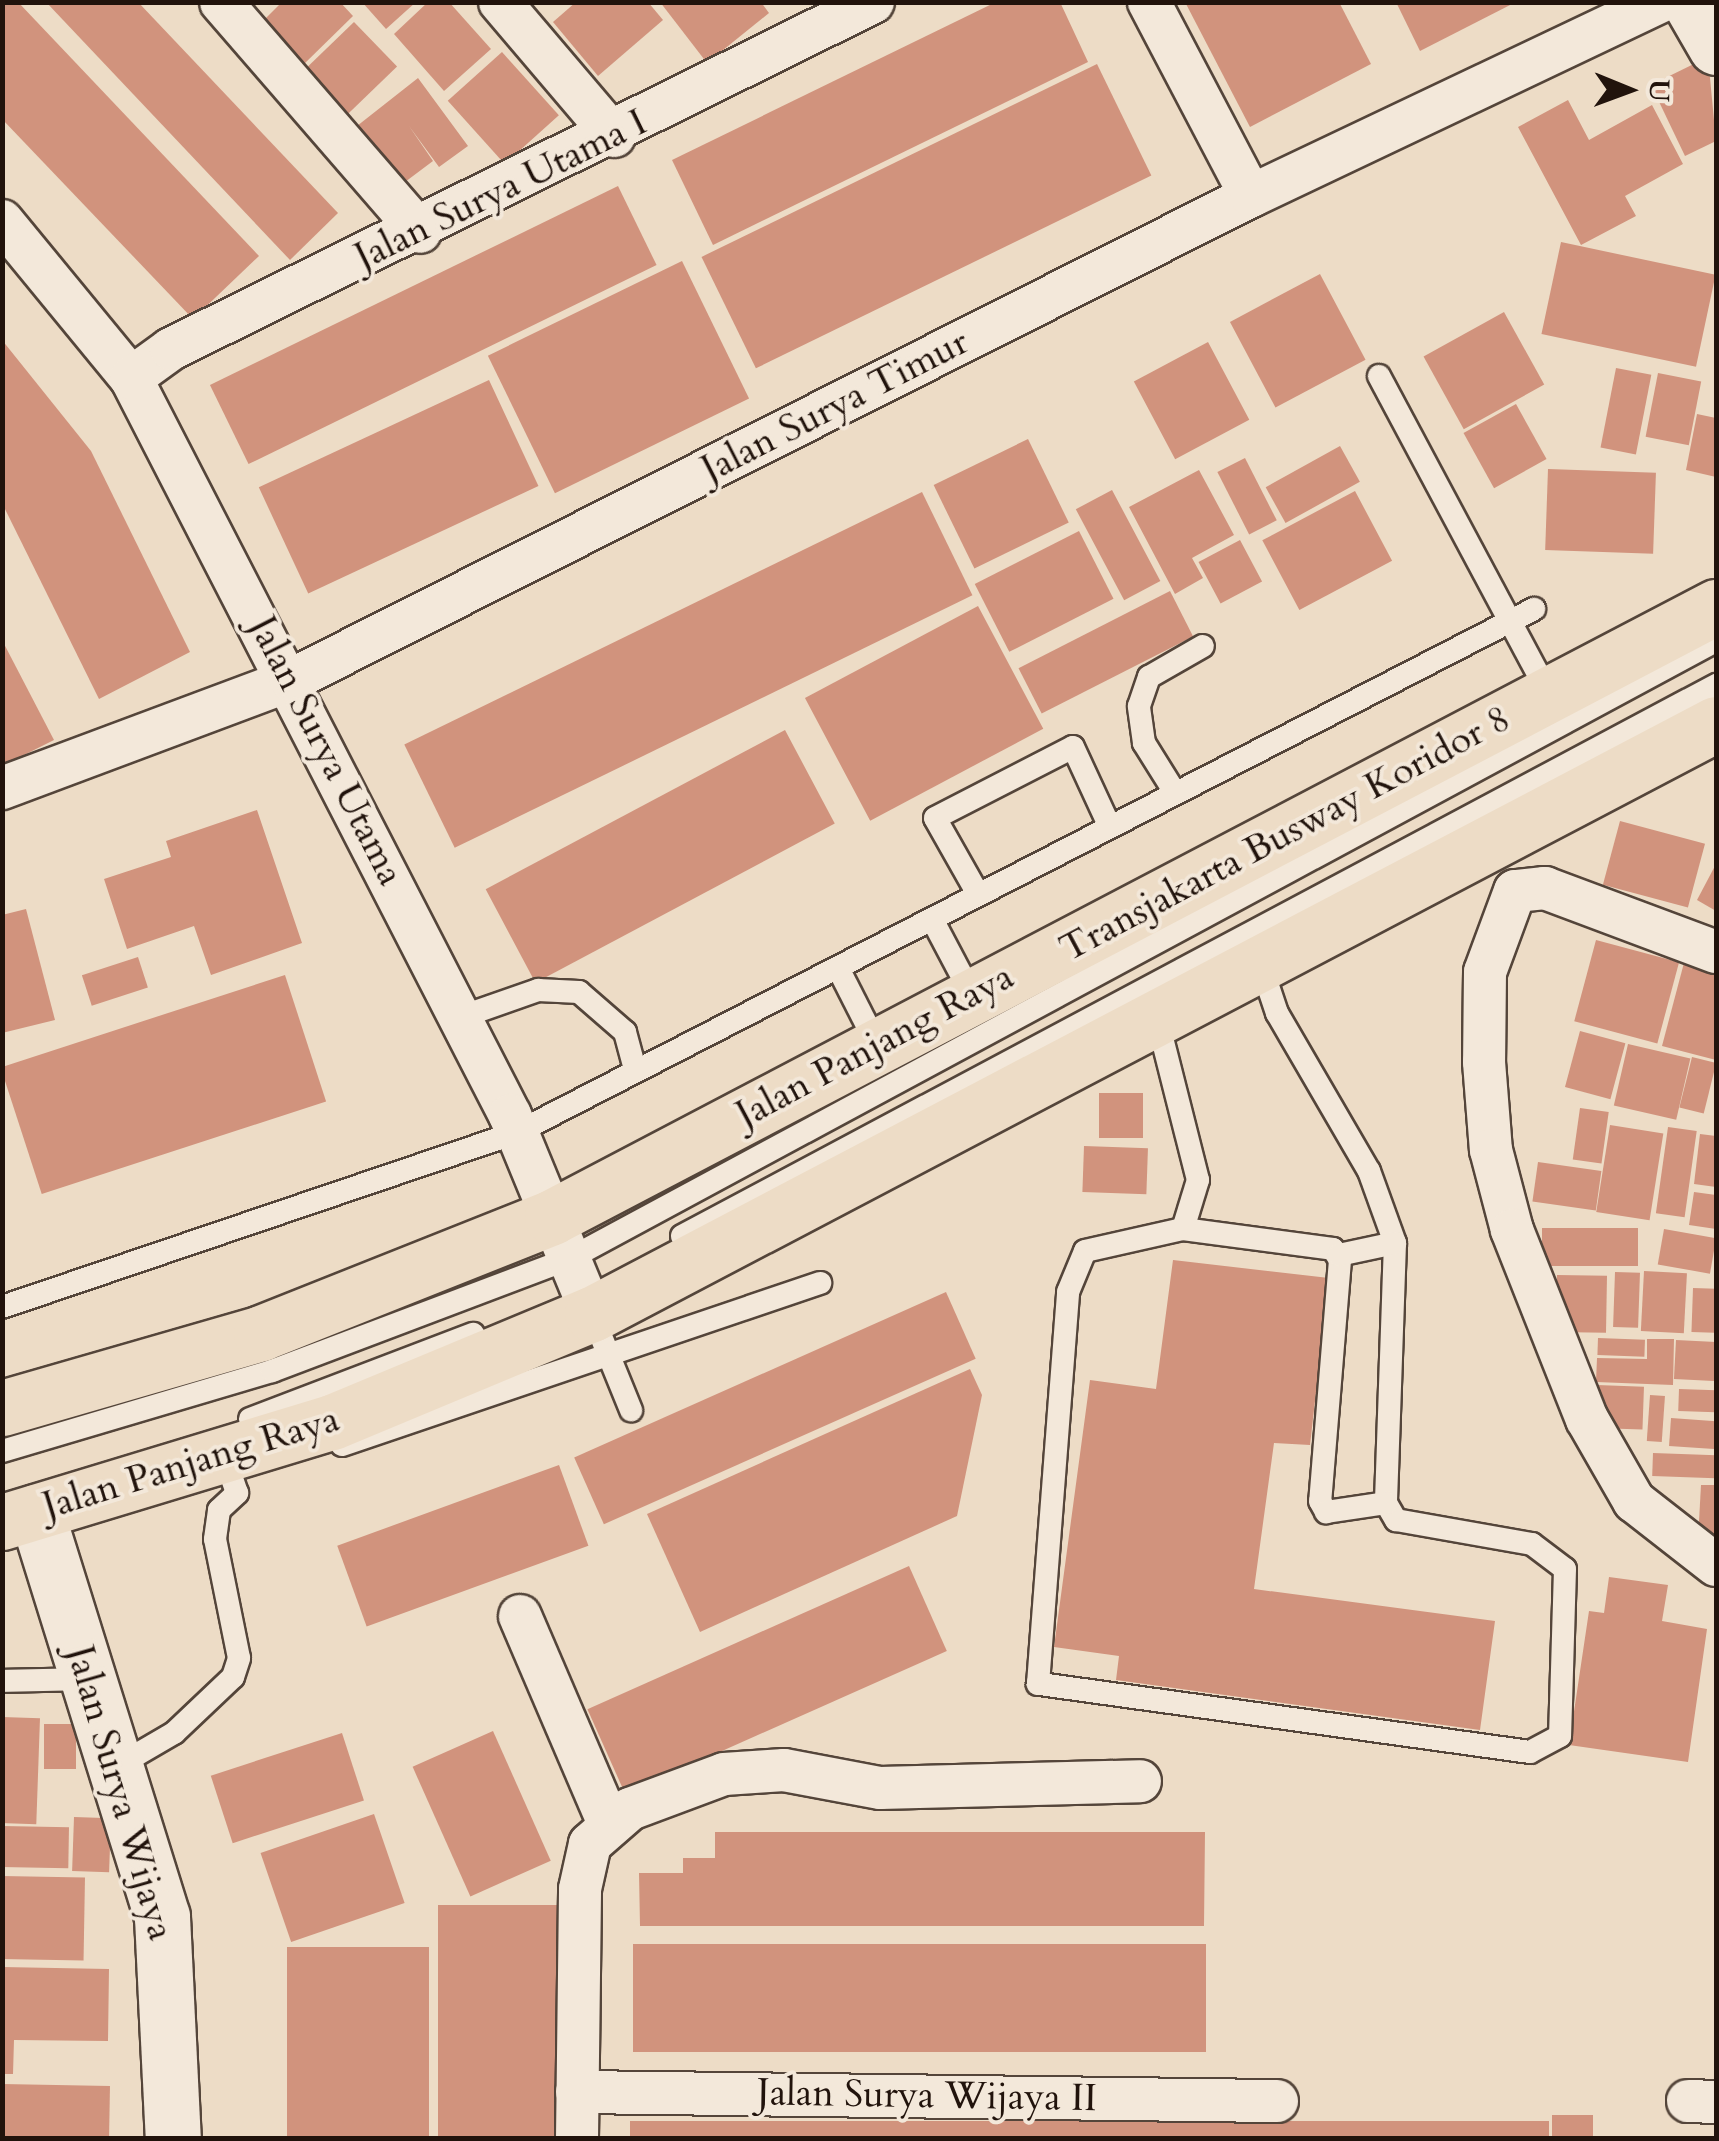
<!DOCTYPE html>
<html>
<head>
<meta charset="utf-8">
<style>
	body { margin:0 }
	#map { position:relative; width:1719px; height:2141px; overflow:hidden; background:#eddcc6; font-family:Cardo,serif }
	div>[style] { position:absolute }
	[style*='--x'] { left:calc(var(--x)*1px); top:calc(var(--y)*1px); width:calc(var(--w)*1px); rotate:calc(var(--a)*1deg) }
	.building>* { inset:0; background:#d1937d; transform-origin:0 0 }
	.roads { filter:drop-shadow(2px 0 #54453a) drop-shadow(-2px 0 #54453a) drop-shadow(0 2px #54453a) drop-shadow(0 -2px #54453a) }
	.lane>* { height:22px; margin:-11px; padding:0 11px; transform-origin:11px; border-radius:11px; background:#f3e8da }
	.street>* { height:42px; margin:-21px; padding:0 21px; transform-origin:21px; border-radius:21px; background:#f3e8da }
	.secondary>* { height:55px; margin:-27.5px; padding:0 27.5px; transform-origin:27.5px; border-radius:27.5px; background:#f3e8da }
	.primary>* { height:55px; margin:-27.5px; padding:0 27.5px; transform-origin:27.5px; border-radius:27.5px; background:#eddcc6 }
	span { translate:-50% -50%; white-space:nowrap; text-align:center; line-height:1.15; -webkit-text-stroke:8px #f3e8da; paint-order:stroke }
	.street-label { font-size:38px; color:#21130c }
	.frame { position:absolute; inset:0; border:5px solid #21130c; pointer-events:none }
	.north { position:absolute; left:1579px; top:40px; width:100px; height:100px; -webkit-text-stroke:8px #f3e8da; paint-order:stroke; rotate:91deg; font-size:28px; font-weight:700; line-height:40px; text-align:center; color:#21130c }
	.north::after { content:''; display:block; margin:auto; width:35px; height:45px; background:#21130c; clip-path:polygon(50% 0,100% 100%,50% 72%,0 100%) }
</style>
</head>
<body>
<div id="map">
	<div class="building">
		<i style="clip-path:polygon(2px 2px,18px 2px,259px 256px,193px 319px,2px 119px)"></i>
		<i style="clip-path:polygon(46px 2px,138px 2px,338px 213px,290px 260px)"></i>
		<i style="clip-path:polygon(282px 2px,340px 2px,353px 16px,302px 66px,261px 23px)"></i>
		<i style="clip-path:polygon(362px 2px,416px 2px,386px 29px)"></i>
		<i style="clip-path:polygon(428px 2px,449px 2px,491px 49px,444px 91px,394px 34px)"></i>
		<i style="clip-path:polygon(576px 2px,648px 2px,663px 20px,598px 76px,553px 22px)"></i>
		<i style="clip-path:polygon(660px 2px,761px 2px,769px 13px,707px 63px)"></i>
		<i style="clip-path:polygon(996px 2px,1060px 2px,1088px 62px,713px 245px,672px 160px)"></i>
		<i style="clip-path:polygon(1185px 2px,1339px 2px,1371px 64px,1250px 127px)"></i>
		<i style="clip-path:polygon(1396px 2px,1516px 2px,1420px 51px)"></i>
		<i style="left:354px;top:22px;width:62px;height:72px;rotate:46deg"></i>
		<i style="left:502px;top:52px;width:85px;height:73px;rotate:48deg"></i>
		<i style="clip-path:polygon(1708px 57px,1716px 141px,1685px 156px,1651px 85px)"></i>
		<i style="left:1097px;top:64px;width:124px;height:440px;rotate:64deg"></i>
		<i style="clip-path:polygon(418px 78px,468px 146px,439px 167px,409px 126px,433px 161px,401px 185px,357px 126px)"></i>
		<i style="clip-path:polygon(1568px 100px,1589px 140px,1652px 105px,1683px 164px,1625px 196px,1636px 216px,1581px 245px,1518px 127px)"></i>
		<i style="left:618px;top:186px;width:88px;height:454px;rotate:64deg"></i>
		<i style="left:1561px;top:242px;width:158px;height:94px;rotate:12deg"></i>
		<i style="left:682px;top:261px;width:153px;height:216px;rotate:64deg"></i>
		<i style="left:1320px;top:274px;width:97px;height:102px;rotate:62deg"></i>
		<i style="left:1504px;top:312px;width:83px;height:92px;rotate:61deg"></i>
		<i style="clip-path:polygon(2px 340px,91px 451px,190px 652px,99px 699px,2px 503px)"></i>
		<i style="left:1208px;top:342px;width:88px;height:84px;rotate:62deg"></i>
		<i style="left:1616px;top:368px;width:36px;height:81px;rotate:11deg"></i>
		<i style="left:1658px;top:373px;width:44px;height:65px;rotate:11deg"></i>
		<i style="left:489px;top:380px;width:117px;height:254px;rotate:65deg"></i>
		<i style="left:1516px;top:404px;width:63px;height:60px;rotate:61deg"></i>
		<i style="clip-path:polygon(1697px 414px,1716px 418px,1716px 477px,1686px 470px)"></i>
		<i style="left:1028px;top:439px;width:93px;height:105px;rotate:64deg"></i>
		<i style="left:1340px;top:446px;width:41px;height:85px;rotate:61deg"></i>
		<i style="left:1245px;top:458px;width:70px;height:31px;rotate:63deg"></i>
		<i style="left:1548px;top:469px;width:108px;height:81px;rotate:2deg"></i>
		<i style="clip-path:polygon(1199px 470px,1234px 535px,1192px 558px,1203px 578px,1175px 594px,1129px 507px)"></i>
		<i style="left:1112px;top:490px;width:103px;height:41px;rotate:62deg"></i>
		<i style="left:1355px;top:491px;width:79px;height:105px;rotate:62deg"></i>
		<i style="left:922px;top:492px;width:115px;height:576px;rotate:64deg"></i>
		<i style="left:1079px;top:531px;width:76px;height:117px;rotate:63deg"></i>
		<i style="left:1240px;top:540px;width:47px;height:47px;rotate:62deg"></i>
		<i style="left:1170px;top:591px;width:51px;height:170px;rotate:63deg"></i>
		<i style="left:978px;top:606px;width:139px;height:196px;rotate:62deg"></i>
		<i style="clip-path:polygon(2px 640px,54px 740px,2px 766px)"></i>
		<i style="left:785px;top:730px;width:106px;height:339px;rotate:62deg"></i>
		<i style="clip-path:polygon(257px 810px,302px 943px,211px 975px,194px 926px,127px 949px,104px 879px,171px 857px,166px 841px)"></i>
		<i style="left:1620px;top:821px;width:88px;height:66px;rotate:15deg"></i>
		<i style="clip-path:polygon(1716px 864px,1716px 911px,1697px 900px)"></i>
		<i style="clip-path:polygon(26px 909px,55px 1020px,2px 1033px,2px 915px)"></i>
		<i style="left:1596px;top:940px;width:86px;height:84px;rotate:15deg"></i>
		<i style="left:138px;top:957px;width:32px;height:59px;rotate:72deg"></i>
		<i style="clip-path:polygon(1685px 959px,1716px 967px,1716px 1060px,1662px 1046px)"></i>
		<i style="left:285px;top:975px;width:133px;height:299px;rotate:72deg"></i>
		<i style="left:1580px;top:1031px;width:47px;height:58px;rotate:15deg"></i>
		<i style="left:1628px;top:1044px;width:64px;height:63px;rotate:13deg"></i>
		<i style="left:1692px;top:1057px;width:25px;height:52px;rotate:14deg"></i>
		<i style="left:1099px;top:1093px;width:44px;height:45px"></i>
		<i style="left:1580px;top:1108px;width:29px;height:52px;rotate:8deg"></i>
		<i style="left:1610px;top:1125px;width:54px;height:88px;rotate:9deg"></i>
		<i style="left:1668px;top:1127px;width:29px;height:87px;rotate:8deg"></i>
		<i style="clip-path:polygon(1700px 1134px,1716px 1136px,1716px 1187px,1694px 1184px)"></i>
		<i style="left:1084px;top:1146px;width:64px;height:46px;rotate:2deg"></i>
		<i style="left:1538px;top:1162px;width:64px;height:40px;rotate:8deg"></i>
		<i style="clip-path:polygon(1694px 1192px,1716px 1195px,1716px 1229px,1689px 1225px)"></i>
		<i style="left:1638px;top:1228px;width:38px;height:96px;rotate:90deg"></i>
		<i style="left:1664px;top:1229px;width:53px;height:36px;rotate:10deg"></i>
		<i style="clip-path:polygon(1173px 1260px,1329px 1278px,1310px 1445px,1274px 1443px,1254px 1589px,1495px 1621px,1480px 1730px,1116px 1680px,1119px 1656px,1054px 1647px,1090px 1380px,1156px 1389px)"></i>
		<i style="left:1644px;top:1271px;width:43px;height:60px;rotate:3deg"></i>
		<i style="left:1615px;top:1272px;width:25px;height:55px;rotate:2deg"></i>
		<i style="left:1557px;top:1275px;width:50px;height:57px;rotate:1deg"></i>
		<i style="left:1693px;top:1288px;width:23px;height:44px;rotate:2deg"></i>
		<i style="left:946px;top:1292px;width:73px;height:407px;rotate:66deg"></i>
		<i style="left:1598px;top:1338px;width:47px;height:17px;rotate:2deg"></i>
		<i style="clip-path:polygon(1647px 1339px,1674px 1339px,1673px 1385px,1596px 1382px,1597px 1358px,1647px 1359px)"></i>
		<i style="left:1676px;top:1340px;width:40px;height:39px;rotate:3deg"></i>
		<i style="clip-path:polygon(970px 1369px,982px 1395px,957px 1516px,700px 1632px,647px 1514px)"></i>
		<i style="left:1597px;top:1385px;width:47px;height:43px;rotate:2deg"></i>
		<i style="left:1679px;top:1389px;width:37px;height:22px;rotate:2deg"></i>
		<i style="left:1650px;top:1395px;width:15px;height:46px;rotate:4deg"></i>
		<i style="left:1671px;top:1418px;width:45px;height:28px;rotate:4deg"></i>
		<i style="left:1653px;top:1453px;width:63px;height:23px;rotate:2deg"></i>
		<i style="left:559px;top:1465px;width:86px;height:236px;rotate:70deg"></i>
		<i style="clip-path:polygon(1701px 1485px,1716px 1485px,1716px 1541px,1698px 1540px)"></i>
		<i style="left:909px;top:1566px;width:93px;height:352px;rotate:66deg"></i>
		<i style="clip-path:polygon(1609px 1577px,1668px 1585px,1662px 1621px,1707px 1629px,1688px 1762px,1569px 1745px,1589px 1611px,1604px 1613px)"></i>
		<i style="left:2px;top:1717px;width:38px;height:106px;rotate:2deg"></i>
		<i style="left:44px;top:1724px;width:32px;height:45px"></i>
		<i style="left:493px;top:1731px;width:142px;height:88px;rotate:66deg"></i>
		<i style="left:342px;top:1733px;width:71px;height:138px;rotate:72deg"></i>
		<i style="left:374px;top:1814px;width:94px;height:120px;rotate:71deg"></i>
		<i style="left:74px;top:1817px;width:37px;height:54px;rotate:2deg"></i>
		<i style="left:2px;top:1826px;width:67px;height:41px;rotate:1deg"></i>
		<i style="clip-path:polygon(715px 1832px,1205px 1832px,1204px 1926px,640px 1926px,639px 1873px,683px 1873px,683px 1858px,715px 1858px)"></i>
		<i style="left:2px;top:1876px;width:83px;height:83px;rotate:1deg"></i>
		<i style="left:438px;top:1905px;width:124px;height:233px"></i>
		<i style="left:633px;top:1944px;width:573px;height:108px"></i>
		<i style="left:287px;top:1947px;width:142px;height:191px"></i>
		<i style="clip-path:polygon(2px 1967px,109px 1969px,108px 2041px,14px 2040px,13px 2074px,2px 2074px)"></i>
		<i style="left:2px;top:2084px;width:108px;height:54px;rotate:1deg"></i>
		<i style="left:1552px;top:2115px;width:41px;height:23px"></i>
		<i style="left:630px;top:2121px;width:919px;height:17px"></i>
	</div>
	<div class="roads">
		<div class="lane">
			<i style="--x:1379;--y:376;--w:361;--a:61.9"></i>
			<i style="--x:1174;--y:791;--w:57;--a:-122"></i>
			<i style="--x:1144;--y:743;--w:37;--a:-98"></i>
			<i style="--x:1139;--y:706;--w:31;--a:-71"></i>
			<i style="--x:1149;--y:677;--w:62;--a:-29.9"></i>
			<i style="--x:978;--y:894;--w:87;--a:-119.5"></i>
			<i style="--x:935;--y:818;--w:155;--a:-27.2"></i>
			<i style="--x:1073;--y:747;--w:86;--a:65.2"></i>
			<i style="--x:932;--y:919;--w:86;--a:62.2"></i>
			<i style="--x:1260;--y:962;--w:54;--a:71.6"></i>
			<i style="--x:1277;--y:1013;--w:183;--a:59.8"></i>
			<i style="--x:1369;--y:1171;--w:77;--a:70.1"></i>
			<i style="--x:1395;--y:1243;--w:260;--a:92"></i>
			<i style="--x:1386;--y:1503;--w:20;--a:60"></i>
			<i style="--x:1396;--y:1520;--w:138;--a:10"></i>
			<i style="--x:1532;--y:1544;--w:41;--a:37.1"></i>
			<i style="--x:1565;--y:1569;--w:167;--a:91.7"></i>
			<i style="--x:1560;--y:1736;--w:34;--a:152"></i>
			<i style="--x:1530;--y:1752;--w:497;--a:-172.1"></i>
			<i style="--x:1038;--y:1684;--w:393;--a:-85.6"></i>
			<i style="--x:1068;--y:1292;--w:44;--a:-67.5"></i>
			<i style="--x:1085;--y:1251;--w:100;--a:-12.7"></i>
			<i style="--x:1183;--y:1229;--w:151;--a:7.6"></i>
			<i style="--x:1333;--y:1249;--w:13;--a:58"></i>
			<i style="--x:1340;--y:1260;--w:242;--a:94.7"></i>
			<i style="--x:1320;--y:1501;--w:13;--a:61"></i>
			<i style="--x:1326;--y:1512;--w:61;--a:-8.5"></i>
			<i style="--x:838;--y:968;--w:86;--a:63.1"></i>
			<i style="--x:461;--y:1017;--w:82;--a:-19.3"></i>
			<i style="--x:538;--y:990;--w:41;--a:2.8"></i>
			<i style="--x:579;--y:992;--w:61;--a:41"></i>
			<i style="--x:625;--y:1032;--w:38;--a:75"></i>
			<i style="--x:1157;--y:1018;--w:167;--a:75.8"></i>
			<i style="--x:1198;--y:1180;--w:51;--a:107"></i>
			<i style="--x:682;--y:1236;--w:1172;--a:-28.05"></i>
			<i style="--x:1339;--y:1255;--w:57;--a:-12.1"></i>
			<i style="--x:2;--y:1307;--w:545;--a:-18.73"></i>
			<i style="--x:518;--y:1132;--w:1143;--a:-27.24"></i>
			<i style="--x:592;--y:1314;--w:104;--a:67.9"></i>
			<i style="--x:250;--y:1419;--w:239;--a:-20.9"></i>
			<i style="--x:342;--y:1445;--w:505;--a:-18.72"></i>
			<i style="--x:2;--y:1451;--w:282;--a:-16.5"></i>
			<i style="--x:272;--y:1371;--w:317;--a:-20.7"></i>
			<i style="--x:569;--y:1259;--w:1303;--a:-28.32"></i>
			<i style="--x:2;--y:1681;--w:87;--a:-1.3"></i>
			<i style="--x:119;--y:1765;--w:64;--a:-30.2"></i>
			<i style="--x:174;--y:1733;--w:81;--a:-43.5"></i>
			<i style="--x:233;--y:1677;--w:20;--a:-72"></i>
			<i style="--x:239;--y:1658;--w:121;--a:-101.4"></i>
			<i style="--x:215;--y:1539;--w:29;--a:-82"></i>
			<i style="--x:219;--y:1510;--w:25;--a:-43"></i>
			<i style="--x:237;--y:1493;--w:37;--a:-109"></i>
		</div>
		<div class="street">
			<i style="--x:221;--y:2;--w:304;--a:49.1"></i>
			<i style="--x:500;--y:2;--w:176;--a:49.6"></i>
			<i style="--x:1149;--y:2;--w:219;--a:62.3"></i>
			<i style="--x:2;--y:221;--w:203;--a:50.6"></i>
			<i style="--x:131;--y:378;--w:829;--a:62.79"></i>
			<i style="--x:510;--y:1115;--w:215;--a:67.6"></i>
			<i style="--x:131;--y:378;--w:49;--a:-35.9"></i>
			<i style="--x:171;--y:349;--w:783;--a:-26.3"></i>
			<i style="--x:2;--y:788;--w:309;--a:-20.5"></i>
			<i style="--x:291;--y:680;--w:1075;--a:-26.76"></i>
			<i style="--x:1251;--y:196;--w:452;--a:-25.4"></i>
			<i style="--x:1716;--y:952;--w:183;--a:-159.5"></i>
			<i style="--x:1545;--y:888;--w:30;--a:174"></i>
			<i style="--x:1515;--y:891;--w:86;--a:110.3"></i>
			<i style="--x:1485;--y:972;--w:90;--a:90.6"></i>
			<i style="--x:1484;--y:1062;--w:88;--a:85.5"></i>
			<i style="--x:1491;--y:1150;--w:83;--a:75.3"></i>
			<i style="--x:1512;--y:1230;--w:203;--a:68.4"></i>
			<i style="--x:1587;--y:1419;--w:95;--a:60.2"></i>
			<i style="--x:1634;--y:1501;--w:104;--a:38"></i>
			<i style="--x:520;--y:1616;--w:228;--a:66.8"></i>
			<i style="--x:577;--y:2092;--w:700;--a:0.74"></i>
			<i style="--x:1688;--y:2101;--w:28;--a:2"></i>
			<i style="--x:577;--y:2138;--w:249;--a:-89.3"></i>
			<i style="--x:580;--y:1889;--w:46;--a:-77.5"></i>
			<i style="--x:590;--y:1844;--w:53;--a:-41.2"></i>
			<i style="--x:630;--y:1809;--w:100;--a:-20.4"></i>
			<i style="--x:724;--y:1774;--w:60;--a:-3.8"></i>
			<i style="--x:784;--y:1770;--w:98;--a:10.6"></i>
			<i style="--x:880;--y:1788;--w:260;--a:-1.5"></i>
		</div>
		<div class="secondary">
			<i style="--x:1690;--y:2;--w:52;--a:60"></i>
			<i style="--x:36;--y:1512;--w:424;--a:72.7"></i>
			<i style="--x:162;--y:1917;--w:221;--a:87.2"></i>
		</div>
		<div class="primary">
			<i style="--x:2;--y:1408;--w:270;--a:-16.1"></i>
			<i style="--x:261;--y:1333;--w:313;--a:-21.7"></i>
			<i style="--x:552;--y:1217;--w:1314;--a:-27.66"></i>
			<i style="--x:2;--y:1522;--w:345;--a:-16.9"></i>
			<i style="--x:332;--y:1422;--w:282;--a:-22.6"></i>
			<i style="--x:592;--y:1314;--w:1269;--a:-27.7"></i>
		</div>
	</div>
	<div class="street-label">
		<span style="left:501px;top:190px;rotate:-26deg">Jalan Surya Utama I</span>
		<span style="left:835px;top:406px;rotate:-27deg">Jalan Surya Timur</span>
		<span style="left:326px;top:751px;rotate:63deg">Jalan Surya Utama</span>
		<span style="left:1285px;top:834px;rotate:-28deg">Transjakarta Busway Koridor 8</span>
		<span style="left:875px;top:1046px;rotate:-28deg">Jalan Panjang Raya</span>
		<span style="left:191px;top:1463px;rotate:-17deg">Jalan Panjang Raya</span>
		<span style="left:120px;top:1793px;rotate:74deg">Jalan Surya Wijaya</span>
		<span style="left:927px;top:2096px;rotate:1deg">Jalan Surya Wijaya II</span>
	</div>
	<div class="frame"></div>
	<div class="north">U</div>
</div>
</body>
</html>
